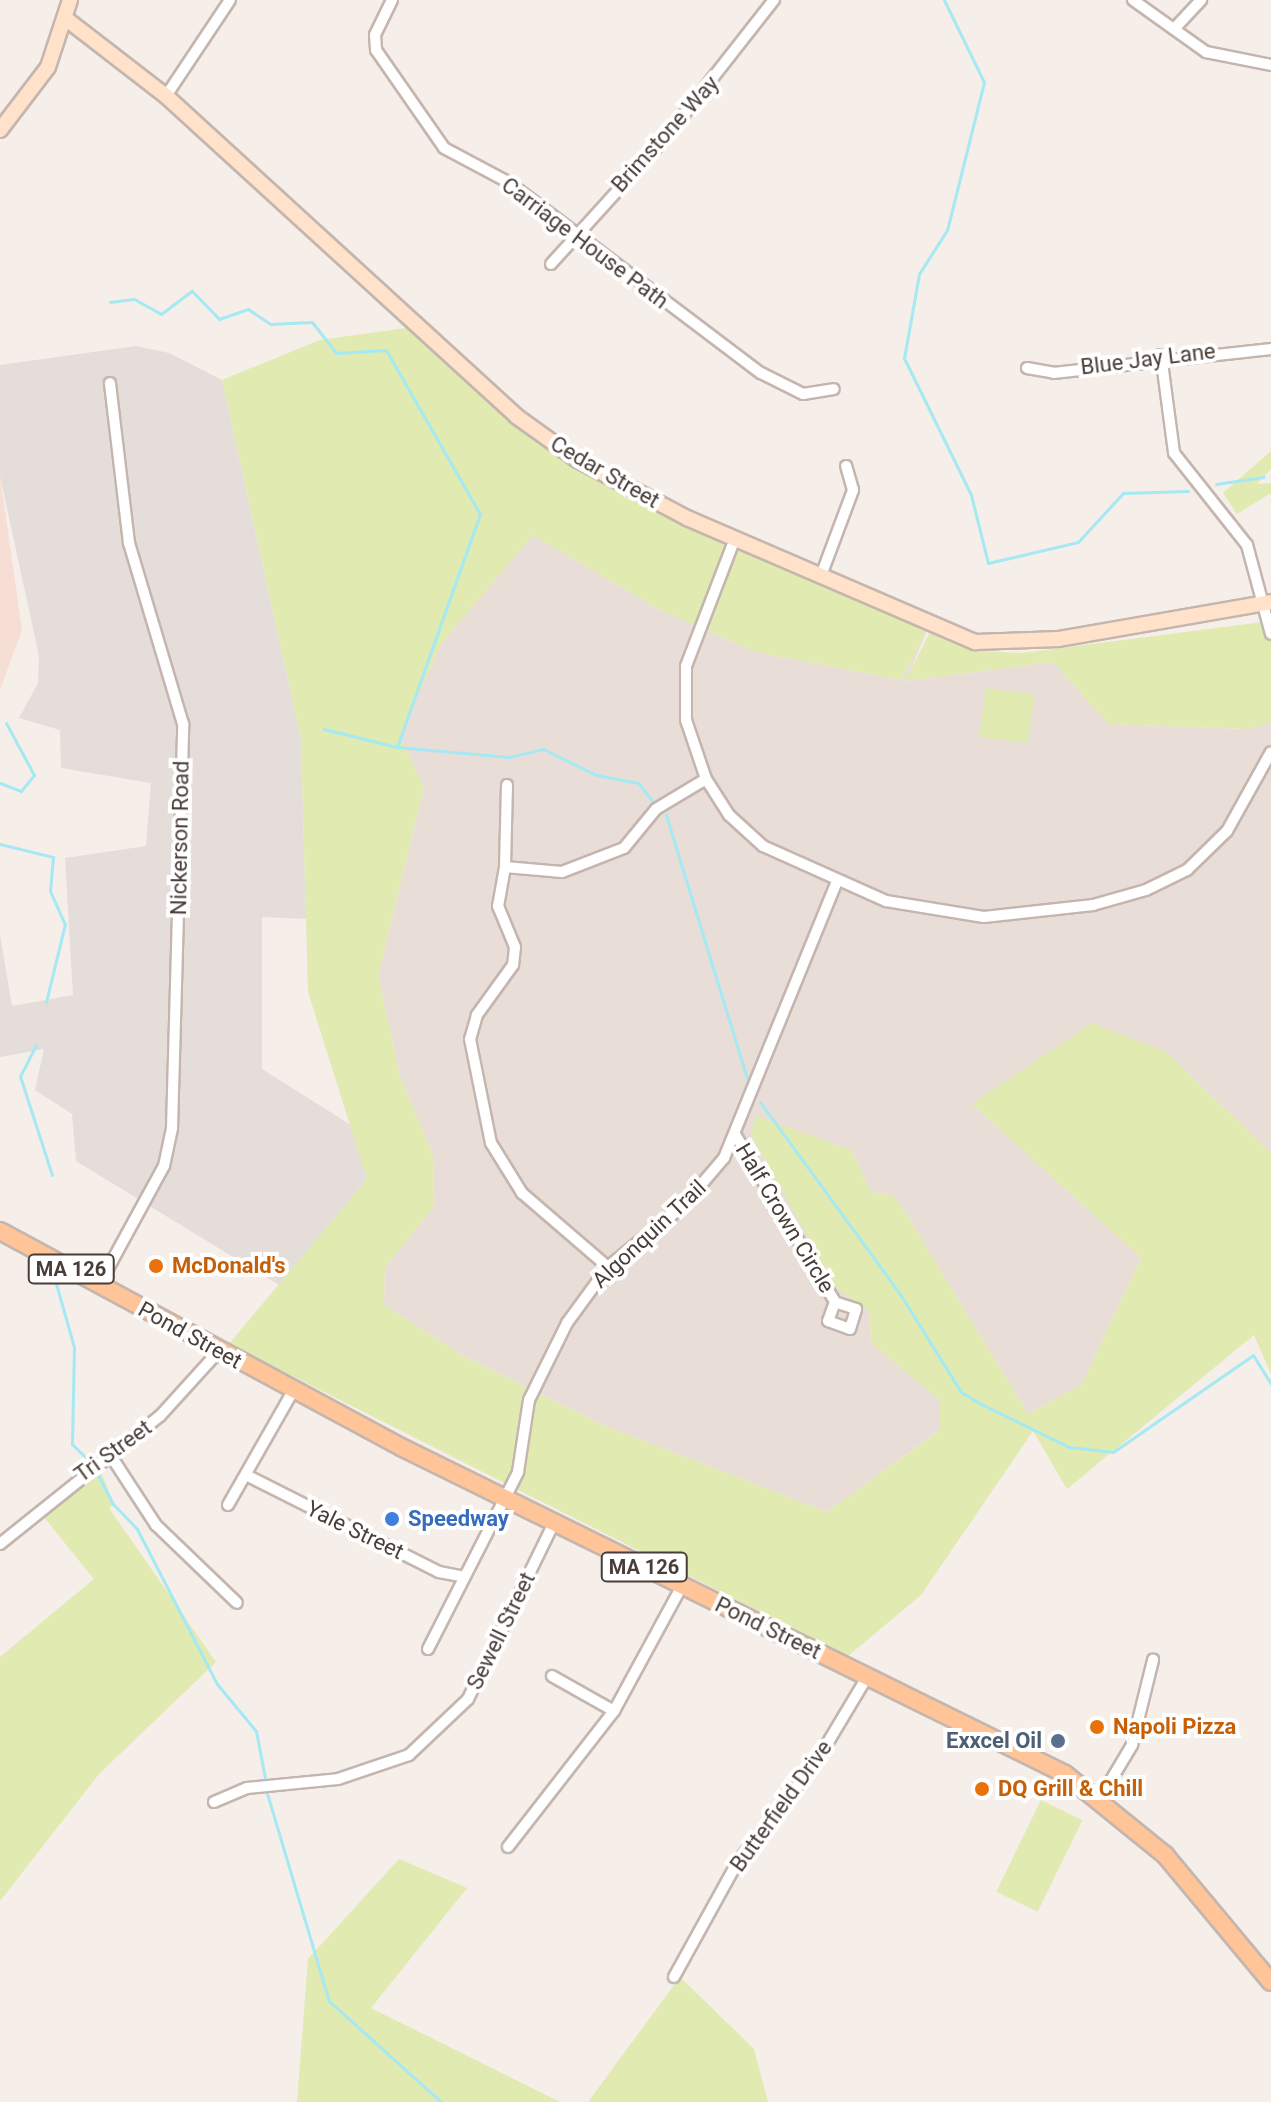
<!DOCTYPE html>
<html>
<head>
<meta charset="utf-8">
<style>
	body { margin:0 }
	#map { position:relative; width:1271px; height:2102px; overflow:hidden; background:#f5eee9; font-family:Roboto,sans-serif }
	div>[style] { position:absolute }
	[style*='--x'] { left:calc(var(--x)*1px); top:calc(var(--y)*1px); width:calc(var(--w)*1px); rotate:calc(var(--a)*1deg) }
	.residential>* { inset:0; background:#e9ded7 }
	.commercial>* { inset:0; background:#f7ded4 }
	.industrial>* { inset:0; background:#e4ddda }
	.green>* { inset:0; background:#e1eab1; transform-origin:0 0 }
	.stream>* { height:3px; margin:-1.5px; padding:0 1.5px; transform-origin:1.5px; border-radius:1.5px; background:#a4e9f3 }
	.roads { filter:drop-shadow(2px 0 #c4b6ae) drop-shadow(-2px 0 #c4b6ae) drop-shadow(0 2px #c4b6ae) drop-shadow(0 -2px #c4b6ae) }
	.street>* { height:10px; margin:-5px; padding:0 5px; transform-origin:5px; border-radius:5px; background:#fff }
	.secondary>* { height:14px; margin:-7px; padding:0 7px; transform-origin:7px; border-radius:7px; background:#ffe2c9 }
	.primary>* { height:16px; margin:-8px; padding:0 8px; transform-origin:8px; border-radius:8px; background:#ffc498 }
	.dots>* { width:22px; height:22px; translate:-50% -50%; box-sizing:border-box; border:4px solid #fff; border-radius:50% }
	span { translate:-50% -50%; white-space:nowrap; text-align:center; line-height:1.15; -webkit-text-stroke:8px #fff; paint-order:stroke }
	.shield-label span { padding:2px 6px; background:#fff; border:2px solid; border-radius:6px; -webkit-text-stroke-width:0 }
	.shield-label { font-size:20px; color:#493d37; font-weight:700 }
	.street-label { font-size:22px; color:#493d37 }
	.food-label { font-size:22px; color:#c56008; font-weight:700 }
	.left { translate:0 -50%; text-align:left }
	.shop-label { font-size:22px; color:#366cbe; font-weight:700 }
	.service-label { font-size:22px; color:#4e5e75; font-weight:700 }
	.right { translate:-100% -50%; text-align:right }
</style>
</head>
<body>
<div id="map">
	<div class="residential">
		<i style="clip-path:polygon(533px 535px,660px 610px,756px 652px,901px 680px,927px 631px,906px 681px,1053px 662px,1109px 724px,1249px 729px,1271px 722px,1271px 1153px,1166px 1052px,1024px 1075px,972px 1104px,1141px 1258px,1082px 1384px,1028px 1414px,895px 1196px,871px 1192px,851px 1150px,756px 1117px,869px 1310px,871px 1343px,940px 1400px,941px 1429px,827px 1512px,605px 1426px,467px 1358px,384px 1305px,385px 1267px,434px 1207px,433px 1156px,400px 1076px,378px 975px,424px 788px,400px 736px,441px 644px)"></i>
	</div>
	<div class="commercial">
		<i style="clip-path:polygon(0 476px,22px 630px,0 690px)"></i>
	</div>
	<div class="industrial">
		<i style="clip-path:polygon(136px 346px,169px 353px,222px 380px,301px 740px,306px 919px,262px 917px,262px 1069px,354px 1127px,367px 1179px,279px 1285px,76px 1161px,72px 1114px,35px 1090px,44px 1049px,0 1057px,0 935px,12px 1006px,73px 995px,65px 858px,146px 846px,151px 783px,61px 768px,60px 730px,19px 718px,38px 683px,39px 656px,0 476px,0 365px)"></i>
	</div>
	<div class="green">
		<i style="clip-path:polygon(406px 328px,510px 421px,626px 498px,927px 631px,901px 680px,756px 652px,660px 610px,533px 535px,441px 644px,400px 736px,424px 788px,378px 975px,400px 1076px,433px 1156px,434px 1207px,385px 1267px,384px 1305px,467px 1358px,605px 1426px,827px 1512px,940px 1430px,940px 1400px,871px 1343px,869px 1310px,836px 1288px,751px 1134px,756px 1116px,851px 1150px,871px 1192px,895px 1196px,1028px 1414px,1082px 1384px,1141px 1258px,972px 1104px,1092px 1023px,1166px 1052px,1271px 1153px,1271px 1374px,1254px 1335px,1067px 1489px,1033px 1431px,921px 1595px,848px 1656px,229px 1344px,367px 1179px,308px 992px,301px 740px,222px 380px,320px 340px)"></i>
		<i style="clip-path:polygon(1271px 451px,1271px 469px,1257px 484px,1271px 483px,1271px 493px,1237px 514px,1223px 493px)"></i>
		<i style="clip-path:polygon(1271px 621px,1271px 722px,1249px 729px,1109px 724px,1053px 662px,905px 681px,930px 632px,979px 651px,1022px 653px)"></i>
		<i style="left:986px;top:688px;width:49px;height:49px;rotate:8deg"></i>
		<i style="clip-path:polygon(100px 1470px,114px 1503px,109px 1508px,216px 1662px,99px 1774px,0 1901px,0 1657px,94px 1579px,42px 1515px)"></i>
		<i style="left:1041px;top:1800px;width:46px;height:102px;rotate:26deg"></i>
		<i style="clip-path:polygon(399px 1859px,467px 1888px,371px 2008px,560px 2102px,297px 2102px,308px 1959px)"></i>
		<i style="clip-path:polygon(680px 1977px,754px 2049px,768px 2102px,588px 2102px)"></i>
	</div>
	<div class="stream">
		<i style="--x:944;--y:0;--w:91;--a:64"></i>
		<i style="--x:984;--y:82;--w:153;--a:104"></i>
		<i style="--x:947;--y:230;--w:52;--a:122.5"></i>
		<i style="--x:919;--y:274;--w:85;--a:100.1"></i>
		<i style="--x:904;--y:358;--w:153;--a:63.9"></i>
		<i style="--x:971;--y:495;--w:70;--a:76"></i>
		<i style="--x:988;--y:563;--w:92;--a:-13.1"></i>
		<i style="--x:1078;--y:542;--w:67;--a:-47.4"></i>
		<i style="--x:1123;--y:493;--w:65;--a:-1.8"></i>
		<i style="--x:110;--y:302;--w:24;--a:-7"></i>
		<i style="--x:134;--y:299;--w:31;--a:29"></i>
		<i style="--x:161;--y:314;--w:39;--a:-37"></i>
		<i style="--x:192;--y:291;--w:39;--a:46"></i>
		<i style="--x:219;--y:319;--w:31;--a:-19"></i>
		<i style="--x:248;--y:309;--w:27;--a:34"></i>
		<i style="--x:270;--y:324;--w:42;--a:-2.7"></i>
		<i style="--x:312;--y:322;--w:39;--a:52"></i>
		<i style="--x:336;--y:353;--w:50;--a:-3.4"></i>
		<i style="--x:386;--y:350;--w:189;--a:60.2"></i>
		<i style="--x:480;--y:514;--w:247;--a:109.6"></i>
		<i style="--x:1216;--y:484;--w:48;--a:-8.5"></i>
		<i style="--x:324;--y:729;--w:75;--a:13.9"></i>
		<i style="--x:397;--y:747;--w:112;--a:5.1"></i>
		<i style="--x:509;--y:757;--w:35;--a:-13"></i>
		<i style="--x:543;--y:749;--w:59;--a:26.1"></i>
		<i style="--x:596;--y:775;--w:43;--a:10.8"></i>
		<i style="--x:638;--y:783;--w:22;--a:51"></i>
		<i style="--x:0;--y:783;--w:22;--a:21"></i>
		<i style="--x:21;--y:791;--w:21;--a:-51"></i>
		<i style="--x:34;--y:775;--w:59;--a:-118.3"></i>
		<i style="--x:666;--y:815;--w:276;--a:72.9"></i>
		<i style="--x:0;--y:844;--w:55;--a:13.8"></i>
		<i style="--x:53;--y:857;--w:34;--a:95"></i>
		<i style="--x:50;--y:891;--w:36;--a:66"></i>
		<i style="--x:65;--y:924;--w:80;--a:103.7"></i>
		<i style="--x:36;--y:1045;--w:35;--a:117"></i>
		<i style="--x:20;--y:1076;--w:104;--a:72.1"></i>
		<i style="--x:760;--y:1102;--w:238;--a:53.9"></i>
		<i style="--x:900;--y:1294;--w:115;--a:58.1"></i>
		<i style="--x:961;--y:1392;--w:26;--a:31"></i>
		<i style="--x:983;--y:1405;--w:96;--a:26"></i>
		<i style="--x:1069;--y:1447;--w:44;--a:6.5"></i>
		<i style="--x:1113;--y:1452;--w:170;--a:-34.7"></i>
		<i style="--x:1253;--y:1355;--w:34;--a:58"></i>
		<i style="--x:55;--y:1280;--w:70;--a:74.2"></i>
		<i style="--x:74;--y:1347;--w:97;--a:91.2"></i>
		<i style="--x:72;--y:1444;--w:28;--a:45"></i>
		<i style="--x:96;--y:1471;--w:37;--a:63"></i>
		<i style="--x:113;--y:1504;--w:35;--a:46"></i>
		<i style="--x:137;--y:1529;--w:174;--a:62.7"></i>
		<i style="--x:217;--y:1684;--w:61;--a:50.3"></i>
		<i style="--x:256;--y:1731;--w:48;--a:79.2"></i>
		<i style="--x:266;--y:1790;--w:220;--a:73.4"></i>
		<i style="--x:329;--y:2001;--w:151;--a:42"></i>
	</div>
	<div class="roads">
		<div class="street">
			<i style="--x:392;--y:0;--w:39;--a:116"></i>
			<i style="--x:375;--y:35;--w:15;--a:86"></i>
			<i style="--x:376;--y:50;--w:119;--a:55.2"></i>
			<i style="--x:444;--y:148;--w:72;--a:28"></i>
			<i style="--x:508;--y:182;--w:317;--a:37.1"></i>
			<i style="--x:761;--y:373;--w:47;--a:26.6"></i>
			<i style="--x:803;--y:394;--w:31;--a:-9"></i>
			<i style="--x:1133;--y:0;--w:90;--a:35.5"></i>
			<i style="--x:1206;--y:52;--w:66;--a:11.3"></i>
			<i style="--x:1174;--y:29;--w:40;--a:-47"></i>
			<i style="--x:166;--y:96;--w:115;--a:-56.3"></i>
			<i style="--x:551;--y:264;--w:174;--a:-47.8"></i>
			<i style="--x:668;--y:135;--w:172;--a:-51.9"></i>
			<i style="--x:1161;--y:355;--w:99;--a:82.4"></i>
			<i style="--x:1174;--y:453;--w:117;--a:51.6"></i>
			<i style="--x:1247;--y:545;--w:92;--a:74.9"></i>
			<i style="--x:1027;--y:368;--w:27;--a:10"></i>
			<i style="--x:1054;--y:373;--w:218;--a:-6.3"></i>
			<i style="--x:734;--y:541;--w:134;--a:111"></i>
			<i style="--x:686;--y:666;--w:54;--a:90"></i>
			<i style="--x:686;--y:720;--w:62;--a:71.3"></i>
			<i style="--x:706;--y:779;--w:43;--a:57.4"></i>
			<i style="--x:729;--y:815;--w:46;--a:42.4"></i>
			<i style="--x:763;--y:846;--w:135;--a:24.1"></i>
			<i style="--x:886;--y:901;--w:99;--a:9.3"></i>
			<i style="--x:984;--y:917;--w:110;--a:-6.3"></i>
			<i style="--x:1093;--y:905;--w:55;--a:-15.8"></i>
			<i style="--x:1146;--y:890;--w:46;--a:-26"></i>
			<i style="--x:1187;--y:870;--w:56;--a:-44.3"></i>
			<i style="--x:1227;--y:831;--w:90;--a:-60.9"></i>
			<i style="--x:822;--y:573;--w:89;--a:-69.5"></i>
			<i style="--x:853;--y:490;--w:25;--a:-106"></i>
			<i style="--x:507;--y:785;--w:82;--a:91.4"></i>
			<i style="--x:505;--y:867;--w:57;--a:5"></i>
			<i style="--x:562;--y:872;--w:66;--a:-21.2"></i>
			<i style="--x:624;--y:848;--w:50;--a:-50.6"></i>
			<i style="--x:656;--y:809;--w:58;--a:-31"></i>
			<i style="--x:505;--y:867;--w:40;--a:100"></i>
			<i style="--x:498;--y:906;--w:44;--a:67.5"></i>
			<i style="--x:515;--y:947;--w:18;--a:96"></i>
			<i style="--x:513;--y:965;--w:62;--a:125.8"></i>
			<i style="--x:477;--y:1015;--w:25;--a:106"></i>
			<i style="--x:470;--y:1039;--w:106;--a:78.6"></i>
			<i style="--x:491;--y:1143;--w:59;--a:58.2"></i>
			<i style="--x:522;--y:1193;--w:113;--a:40.7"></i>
			<i style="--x:735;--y:1134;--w:196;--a:59.2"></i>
			<i style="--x:835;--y:1302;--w:20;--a:110"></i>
			<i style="--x:828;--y:1321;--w:23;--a:20"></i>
			<i style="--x:850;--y:1329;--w:21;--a:-73"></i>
			<i style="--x:856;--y:1309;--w:22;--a:-162"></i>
			<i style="--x:99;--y:1285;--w:136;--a:-61.4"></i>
			<i style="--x:164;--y:1166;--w:39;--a:-78"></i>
			<i style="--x:172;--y:1128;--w:404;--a:-88.4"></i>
			<i style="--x:183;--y:724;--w:189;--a:-106.6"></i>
			<i style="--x:129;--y:543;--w:161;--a:-96.8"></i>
			<i style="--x:109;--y:1453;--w:86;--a:56.9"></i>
			<i style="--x:156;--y:1525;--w:112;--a:43.9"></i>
			<i style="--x:246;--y:1475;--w:216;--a:26.7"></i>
			<i style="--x:439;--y:1572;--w:26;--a:11"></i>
			<i style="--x:228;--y:1505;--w:131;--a:-60.3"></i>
			<i style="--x:0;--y:1544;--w:205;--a:-38.7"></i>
			<i style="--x:160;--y:1416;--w:88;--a:-47.8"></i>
			<i style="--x:428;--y:1649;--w:199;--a:-63"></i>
			<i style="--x:518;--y:1472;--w:73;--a:-81.3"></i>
			<i style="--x:529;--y:1400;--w:86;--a:-63.7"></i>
			<i style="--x:567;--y:1323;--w:69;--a:-53.8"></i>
			<i style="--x:608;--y:1267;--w:97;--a:-39.1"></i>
			<i style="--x:683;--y:1206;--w:63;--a:-49.5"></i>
			<i style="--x:724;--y:1158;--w:299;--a:-67.8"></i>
			<i style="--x:552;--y:1676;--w:71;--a:29.4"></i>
			<i style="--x:1101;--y:1797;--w:61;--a:-59.2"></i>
			<i style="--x:1132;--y:1745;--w:88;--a:-76.1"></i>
			<i style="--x:214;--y:1802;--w:36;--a:-23"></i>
			<i style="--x:247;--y:1788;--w:91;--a:-5.6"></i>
			<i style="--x:338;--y:1779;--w:75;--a:-18.7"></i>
			<i style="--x:409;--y:1755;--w:81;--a:-43.5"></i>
			<i style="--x:468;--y:1699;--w:196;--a:-64"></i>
			<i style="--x:508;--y:1847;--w:172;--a:-52.1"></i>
			<i style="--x:614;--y:1711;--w:142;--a:-61.5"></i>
			<i style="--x:674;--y:1977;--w:130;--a:-61.1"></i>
			<i style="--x:737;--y:1863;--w:126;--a:-51.8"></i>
			<i style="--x:815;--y:1764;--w:101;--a:-59.1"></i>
		</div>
		<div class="secondary">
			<i style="--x:65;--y:18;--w:128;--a:37.7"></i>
			<i style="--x:166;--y:96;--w:474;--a:42.4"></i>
			<i style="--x:516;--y:416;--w:74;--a:35.6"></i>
			<i style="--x:576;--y:459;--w:126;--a:28"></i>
			<i style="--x:687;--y:518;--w:314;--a:23.3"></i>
			<i style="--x:975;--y:642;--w:84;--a:-2"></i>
			<i style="--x:1059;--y:639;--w:215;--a:-9.9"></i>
			<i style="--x:0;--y:130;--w:79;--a:-52.7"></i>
			<i style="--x:48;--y:67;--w:71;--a:-71.8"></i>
		</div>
		<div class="primary">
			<i style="--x:0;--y:1231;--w:455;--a:28.3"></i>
			<i style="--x:401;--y:1447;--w:740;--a:26.22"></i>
			<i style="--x:1065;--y:1774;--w:129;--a:39"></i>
			<i style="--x:1165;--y:1855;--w:165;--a:50.2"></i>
		</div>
	</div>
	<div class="dots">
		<i style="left:156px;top:1266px;background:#e8710a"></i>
		<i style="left:392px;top:1519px;background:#3f7fe0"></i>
		<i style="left:1097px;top:1727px;background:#e8710a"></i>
		<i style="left:1058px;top:1741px;background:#5c6f8a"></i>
		<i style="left:982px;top:1789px;background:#e8710a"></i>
	</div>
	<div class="shield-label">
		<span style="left:71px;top:1269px">MA 126</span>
		<span style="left:644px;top:1567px">MA 126</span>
	</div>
	<div class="street-label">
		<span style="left:665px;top:134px;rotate:-48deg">Brimstone Way</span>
		<span style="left:585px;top:243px;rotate:37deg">Carriage House Path</span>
		<span style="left:1148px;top:359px;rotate:-7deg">Blue Jay Lane</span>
		<span style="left:605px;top:472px;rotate:30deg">Cedar Street</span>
		<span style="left:180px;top:838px;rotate:-89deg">Nickerson Road</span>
		<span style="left:785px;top:1218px;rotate:59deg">Half Crown Circle</span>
		<span style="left:649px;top:1234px;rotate:-43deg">Algonquin Trail</span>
		<span style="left:190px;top:1335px;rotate:29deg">Pond Street</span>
		<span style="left:113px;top:1451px;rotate:-36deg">Tri Street</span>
		<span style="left:355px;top:1530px;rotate:26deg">Yale Street</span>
		<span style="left:768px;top:1628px;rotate:26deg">Pond Street</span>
		<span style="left:501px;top:1631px;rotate:-64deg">Sewell Street</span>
		<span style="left:781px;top:1806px;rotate:-54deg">Butterfield Drive</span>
	</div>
	<div class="food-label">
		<span class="left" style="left:172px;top:1266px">McDonald's</span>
		<span class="left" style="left:1113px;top:1727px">Napoli Pizza</span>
		<span class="left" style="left:998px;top:1789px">DQ Grill &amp; Chill</span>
	</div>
	<div class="shop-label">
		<span class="left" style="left:408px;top:1519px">Speedway</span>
	</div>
	<div class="service-label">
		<span class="right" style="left:1042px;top:1741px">Exxcel Oil</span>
	</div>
</div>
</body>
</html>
